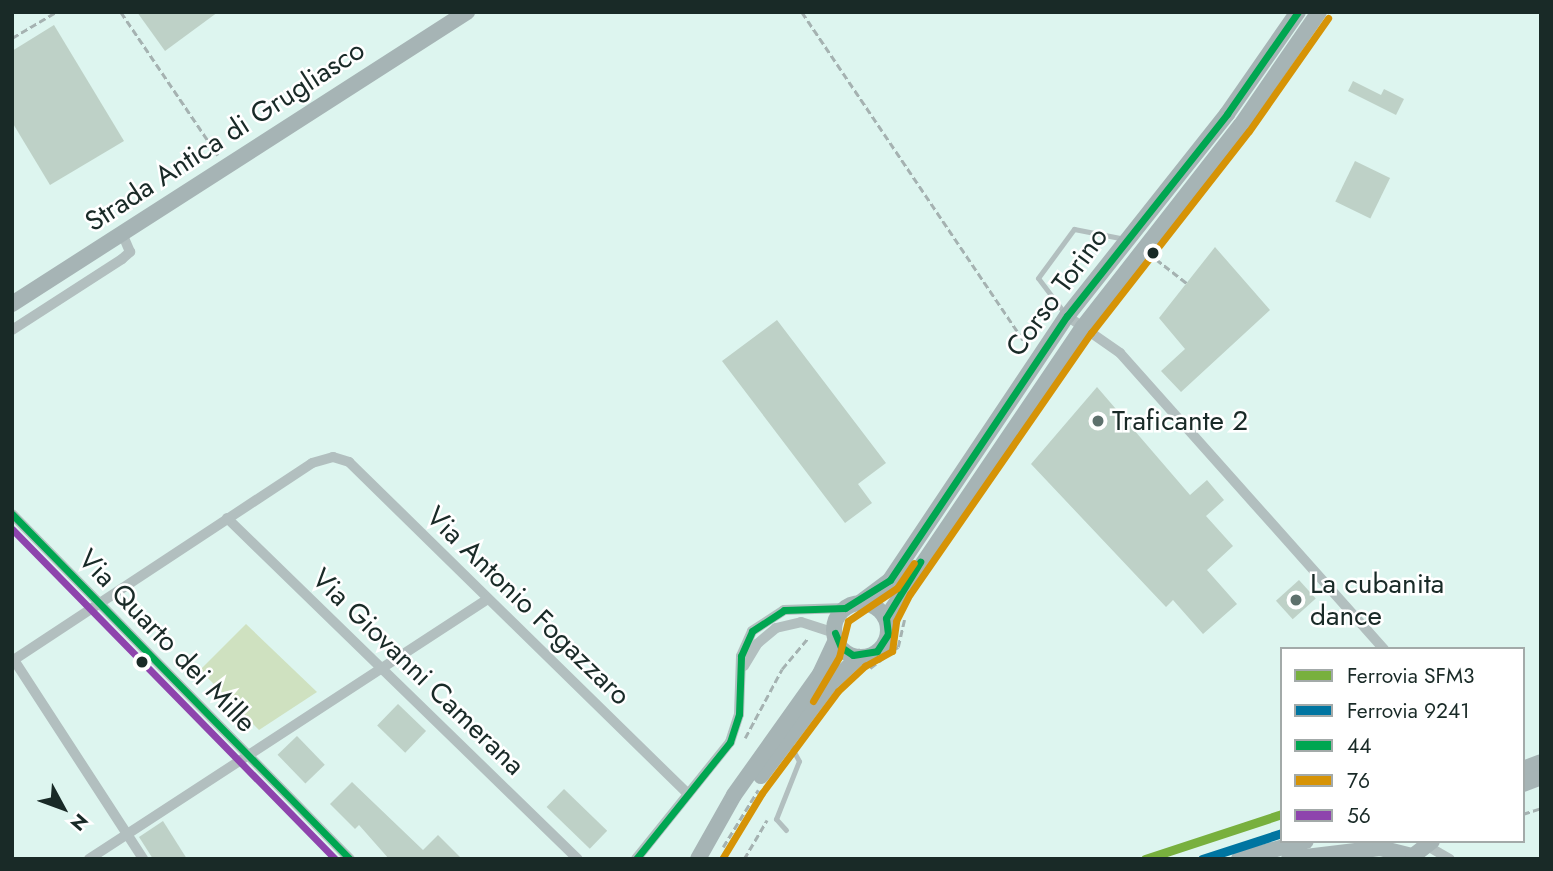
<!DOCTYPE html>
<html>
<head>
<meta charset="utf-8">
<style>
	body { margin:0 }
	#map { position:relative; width:1553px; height:871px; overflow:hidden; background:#ddf5ef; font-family:Jost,sans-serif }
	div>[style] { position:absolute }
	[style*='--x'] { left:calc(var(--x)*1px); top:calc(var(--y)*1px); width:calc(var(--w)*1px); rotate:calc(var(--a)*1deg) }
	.green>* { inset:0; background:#cfe1c0 }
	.building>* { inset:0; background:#bed1c7; transform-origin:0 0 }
	.path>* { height:2.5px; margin-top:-1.25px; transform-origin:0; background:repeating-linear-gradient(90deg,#a5b2b1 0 7px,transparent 0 10.5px) }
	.lane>* { height:5px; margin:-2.5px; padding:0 2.5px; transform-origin:2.5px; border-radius:2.5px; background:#b2bfbf }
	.street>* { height:10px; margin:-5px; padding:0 5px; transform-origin:5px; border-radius:5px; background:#b2bfbf }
	.secondary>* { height:16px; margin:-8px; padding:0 8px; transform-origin:8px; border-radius:8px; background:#a6b4b5 }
	.secondary>.ring { margin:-8px; padding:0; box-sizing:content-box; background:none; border:16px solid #a6b4b5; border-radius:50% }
	.bus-1>* { height:7px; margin:-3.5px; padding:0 3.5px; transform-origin:3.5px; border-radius:3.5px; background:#00a651 }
	.bus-2>* { height:7px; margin:-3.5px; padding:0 3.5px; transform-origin:3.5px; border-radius:3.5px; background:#d69306 }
	.bus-3>* { height:7px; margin:-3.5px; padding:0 3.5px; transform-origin:3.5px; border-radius:3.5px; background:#8e44ad }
	.rail-1>* { height:9px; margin:-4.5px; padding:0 4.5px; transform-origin:4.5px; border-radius:4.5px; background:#78b03e }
	.rail-2>* { height:9px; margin:-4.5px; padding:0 4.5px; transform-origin:4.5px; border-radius:4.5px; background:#0075a1 }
	.dots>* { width:19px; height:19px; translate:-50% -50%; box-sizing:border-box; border:4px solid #fff; border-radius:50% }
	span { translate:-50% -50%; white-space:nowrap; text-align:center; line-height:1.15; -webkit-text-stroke:5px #fff; paint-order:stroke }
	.street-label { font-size:28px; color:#192a27 }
	.poi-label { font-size:28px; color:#192a27 }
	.left { translate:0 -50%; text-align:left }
	.frame { position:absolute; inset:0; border:14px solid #192a27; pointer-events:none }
	.legend { position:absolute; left:1280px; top:647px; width:245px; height:196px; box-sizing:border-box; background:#fff; border:2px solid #a3aaa9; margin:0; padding:9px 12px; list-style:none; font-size:21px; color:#192a27 }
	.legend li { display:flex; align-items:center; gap:14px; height:35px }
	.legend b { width:35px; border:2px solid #a3aaa9 }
	.north { position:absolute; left:28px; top:773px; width:70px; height:70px; -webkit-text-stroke:5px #fff; paint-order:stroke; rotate:131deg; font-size:19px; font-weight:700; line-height:28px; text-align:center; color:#192a27 }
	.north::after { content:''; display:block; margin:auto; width:24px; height:32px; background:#192a27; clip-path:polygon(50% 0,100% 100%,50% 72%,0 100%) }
</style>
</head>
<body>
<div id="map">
	<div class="green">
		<i style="clip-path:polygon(246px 624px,317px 692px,259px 730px,200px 670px)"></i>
	</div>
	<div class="building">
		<i style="clip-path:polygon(137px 12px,218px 12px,165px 51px)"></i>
		<i style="clip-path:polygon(54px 25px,124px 141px,50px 185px,12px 122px,12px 51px)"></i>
		<i style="clip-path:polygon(1353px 81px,1381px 95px,1384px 89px,1404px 99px,1396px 115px,1348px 91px)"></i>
		<i style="left:1355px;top:161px;width:39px;height:45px;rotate:26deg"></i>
		<i style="clip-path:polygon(1215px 247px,1270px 310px,1181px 392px,1161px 371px,1185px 349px,1159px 318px)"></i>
		<i style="clip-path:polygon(777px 320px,886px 463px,858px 484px,872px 503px,845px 523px,722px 361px)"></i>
		<i style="clip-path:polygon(1097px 387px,1190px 495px,1207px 480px,1224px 500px,1206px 516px,1233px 546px,1207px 570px,1237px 604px,1203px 634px,1173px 600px,1166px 607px,1031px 464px)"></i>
		<i style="left:1299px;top:580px;width:25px;height:31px;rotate:48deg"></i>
		<i style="left:398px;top:704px;width:39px;height:30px;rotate:44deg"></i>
		<i style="left:297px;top:736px;width:40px;height:27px;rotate:46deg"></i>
		<i style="clip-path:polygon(352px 782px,423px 850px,438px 835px,462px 859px,389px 859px,359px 825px,355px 829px,330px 804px)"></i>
		<i style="left:564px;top:789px;width:60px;height:25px;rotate:44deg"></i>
		<i style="clip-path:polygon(163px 821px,187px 859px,153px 859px,139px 837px)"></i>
	</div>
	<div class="path">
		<i style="--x:121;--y:12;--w:173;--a:55.9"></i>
		<i style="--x:802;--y:12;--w:406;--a:56"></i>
		<i style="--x:12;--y:38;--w:51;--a:-30.6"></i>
		<i style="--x:1156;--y:259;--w:39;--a:38"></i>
		<i style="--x:870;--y:668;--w:35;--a:-37"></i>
		<i style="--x:898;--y:647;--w:28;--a:-77"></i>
		<i style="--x:745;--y:738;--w:78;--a:-61.8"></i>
		<i style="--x:782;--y:669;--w:40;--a:-50"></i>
		<i style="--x:1523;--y:814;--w:19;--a:-18"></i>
		<i style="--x:723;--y:847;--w:67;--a:-58.4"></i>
		<i style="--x:744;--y:859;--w:45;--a:-59.5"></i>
	</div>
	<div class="lane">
		<i style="--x:1066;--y:315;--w:46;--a:-127.1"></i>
		<i style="--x:1038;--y:278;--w:61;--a:-53.7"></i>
		<i style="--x:1074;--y:229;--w:52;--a:11.1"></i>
		<i style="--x:786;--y:830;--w:15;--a:-132"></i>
		<i style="--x:776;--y:819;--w:62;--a:-68.4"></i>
		<i style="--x:799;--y:761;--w:21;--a:-119"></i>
	</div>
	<div class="street">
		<i style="--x:1067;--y:316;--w:65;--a:34.9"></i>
		<i style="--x:1120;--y:353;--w:397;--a:48.3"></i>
		<i style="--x:12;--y:330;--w:131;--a:-32.8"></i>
		<i style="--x:122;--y:259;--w:11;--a:-41"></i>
		<i style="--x:130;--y:252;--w:21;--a:-113"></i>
		<i style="--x:12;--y:514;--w:483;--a:45.6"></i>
		<i style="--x:227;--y:518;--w:489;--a:44.2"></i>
		<i style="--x:14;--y:660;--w:237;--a:57"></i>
		<i style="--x:12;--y:661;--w:359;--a:-33.4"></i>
		<i style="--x:312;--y:463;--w:22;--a:-16"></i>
		<i style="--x:333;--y:457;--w:17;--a:17"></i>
		<i style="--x:349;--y:462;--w:473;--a:44.4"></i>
		<i style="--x:744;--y:666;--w:26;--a:-59"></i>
		<i style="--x:757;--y:644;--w:25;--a:-40"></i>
		<i style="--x:776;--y:628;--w:26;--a:-13"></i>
		<i style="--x:801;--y:622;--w:36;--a:18"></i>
		<i style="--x:1429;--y:847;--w:24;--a:30"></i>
		<i style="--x:89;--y:859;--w:476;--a:-33.1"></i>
		<i style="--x:636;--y:859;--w:150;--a:-51.2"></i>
		<i style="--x:730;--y:742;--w:29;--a:-72"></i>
		<i style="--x:739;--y:714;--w:58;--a:-88"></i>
		<i style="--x:741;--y:656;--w:27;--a:-66"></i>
		<i style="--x:752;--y:631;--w:38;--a:-33"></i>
		<i style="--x:784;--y:610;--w:61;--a:-1.9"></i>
	</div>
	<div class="secondary">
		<i style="--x:12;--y:304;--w:541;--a:-32.69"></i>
		<i style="--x:861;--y:602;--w:36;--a:-37"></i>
		<i style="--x:890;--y:580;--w:318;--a:-56.2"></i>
		<i style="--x:1067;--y:316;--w:258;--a:-51.6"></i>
		<i style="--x:1227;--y:114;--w:124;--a:-55.2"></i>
		<i class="ring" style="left:834px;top:603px;width:38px;height:38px"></i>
		<i style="--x:886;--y:618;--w:351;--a:-55.9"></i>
		<i style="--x:1083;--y:327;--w:256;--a:-52"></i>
		<i style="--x:1241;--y:125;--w:137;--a:-55.4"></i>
		<i style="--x:1523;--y:769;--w:19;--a:-21"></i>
		<i style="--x:761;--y:776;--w:115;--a:-53.1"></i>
		<i style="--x:830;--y:684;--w:40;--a:-43"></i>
		<i style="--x:1523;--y:784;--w:19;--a:-21"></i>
		<i style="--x:698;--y:859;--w:73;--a:-60.6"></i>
		<i style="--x:734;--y:795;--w:148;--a:-54.6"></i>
		<i style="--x:820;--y:674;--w:38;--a:-65"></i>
		<i style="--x:1239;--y:859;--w:69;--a:-15"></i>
		<i style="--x:1289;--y:859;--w:92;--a:-6.9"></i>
		<i style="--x:1380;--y:848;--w:34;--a:14"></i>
		<i style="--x:1413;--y:856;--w:24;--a:-38"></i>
	</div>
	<div class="bus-1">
		<i style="--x:12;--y:514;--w:483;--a:45.6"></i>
		<i style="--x:835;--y:633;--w:15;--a:67"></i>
		<i style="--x:841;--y:647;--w:14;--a:34"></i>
		<i style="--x:853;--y:655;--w:24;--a:-9"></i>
		<i style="--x:877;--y:651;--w:20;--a:-57"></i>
		<i style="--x:888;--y:634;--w:16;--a:-97"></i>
		<i style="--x:886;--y:618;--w:66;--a:-58.7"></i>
		<i style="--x:636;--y:859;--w:150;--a:-51.2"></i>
		<i style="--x:730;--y:742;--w:29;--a:-72"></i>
		<i style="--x:739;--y:714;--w:58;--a:-88"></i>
		<i style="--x:741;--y:656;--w:27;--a:-66"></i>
		<i style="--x:752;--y:631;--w:38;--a:-33"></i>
		<i style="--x:784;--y:610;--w:61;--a:-1.9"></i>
		<i style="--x:845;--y:608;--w:53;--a:-31.9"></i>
		<i style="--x:890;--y:580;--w:318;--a:-56.2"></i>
		<i style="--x:1067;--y:316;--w:258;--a:-51.6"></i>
		<i style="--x:1227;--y:114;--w:124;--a:-55.2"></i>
	</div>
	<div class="bus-2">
		<i style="--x:813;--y:701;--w:51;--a:-59.4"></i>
		<i style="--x:839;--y:657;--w:37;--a:-76"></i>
		<i style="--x:848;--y:621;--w:59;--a:-34"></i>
		<i style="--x:897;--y:588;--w:30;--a:-56"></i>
		<i style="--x:722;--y:859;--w:77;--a:-58.8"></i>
		<i style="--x:762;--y:793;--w:127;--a:-53.3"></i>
		<i style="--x:838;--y:691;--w:37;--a:-43"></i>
		<i style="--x:865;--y:666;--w:31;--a:-29"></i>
		<i style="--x:892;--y:651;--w:30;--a:-82"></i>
		<i style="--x:896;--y:621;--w:30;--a:-63"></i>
		<i style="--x:910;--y:594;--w:318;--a:-55.3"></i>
		<i style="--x:1091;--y:333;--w:256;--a:-52"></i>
		<i style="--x:1249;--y:131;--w:138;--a:-55"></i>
	</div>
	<div class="bus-3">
		<i style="--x:12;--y:529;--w:462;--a:45.6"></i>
	</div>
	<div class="rail-1">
		<i style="--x:1145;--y:859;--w:144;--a:-18.2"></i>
	</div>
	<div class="rail-2">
		<i style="--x:1202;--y:859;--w:84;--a:-18"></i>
	</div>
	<div class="dots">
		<i style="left:1153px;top:253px;background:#192a27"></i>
		<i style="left:1098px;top:421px;background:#5e716d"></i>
		<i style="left:1296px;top:600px;background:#5e716d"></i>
		<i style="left:142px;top:662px;background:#192a27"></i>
	</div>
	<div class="street-label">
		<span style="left:225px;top:136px;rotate:-33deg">Strada Antica di Grugliasco</span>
		<span style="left:1057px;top:292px;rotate:-54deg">Corso Torino</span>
		<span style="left:528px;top:606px;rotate:44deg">Via Antonio Fogazzaro</span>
		<span style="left:167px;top:641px;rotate:46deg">Via Quarto dei Mille</span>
		<span style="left:418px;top:672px;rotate:44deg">Via Giovanni Camerana</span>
	</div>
	<div class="poi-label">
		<span class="left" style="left:1112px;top:421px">Traficante 2</span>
		<span class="left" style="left:1310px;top:600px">La cubanita<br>dance</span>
	</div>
	<div class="frame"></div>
	<ul class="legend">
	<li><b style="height:9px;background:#78b03e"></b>Ferrovia SFM3</li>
	<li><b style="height:9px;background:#0075a1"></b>Ferrovia 9241</li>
	<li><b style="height:9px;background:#00a651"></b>44</li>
	<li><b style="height:9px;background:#d69306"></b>76</li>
	<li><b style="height:9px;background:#8e44ad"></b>56</li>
	</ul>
	<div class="north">N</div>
</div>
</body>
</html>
